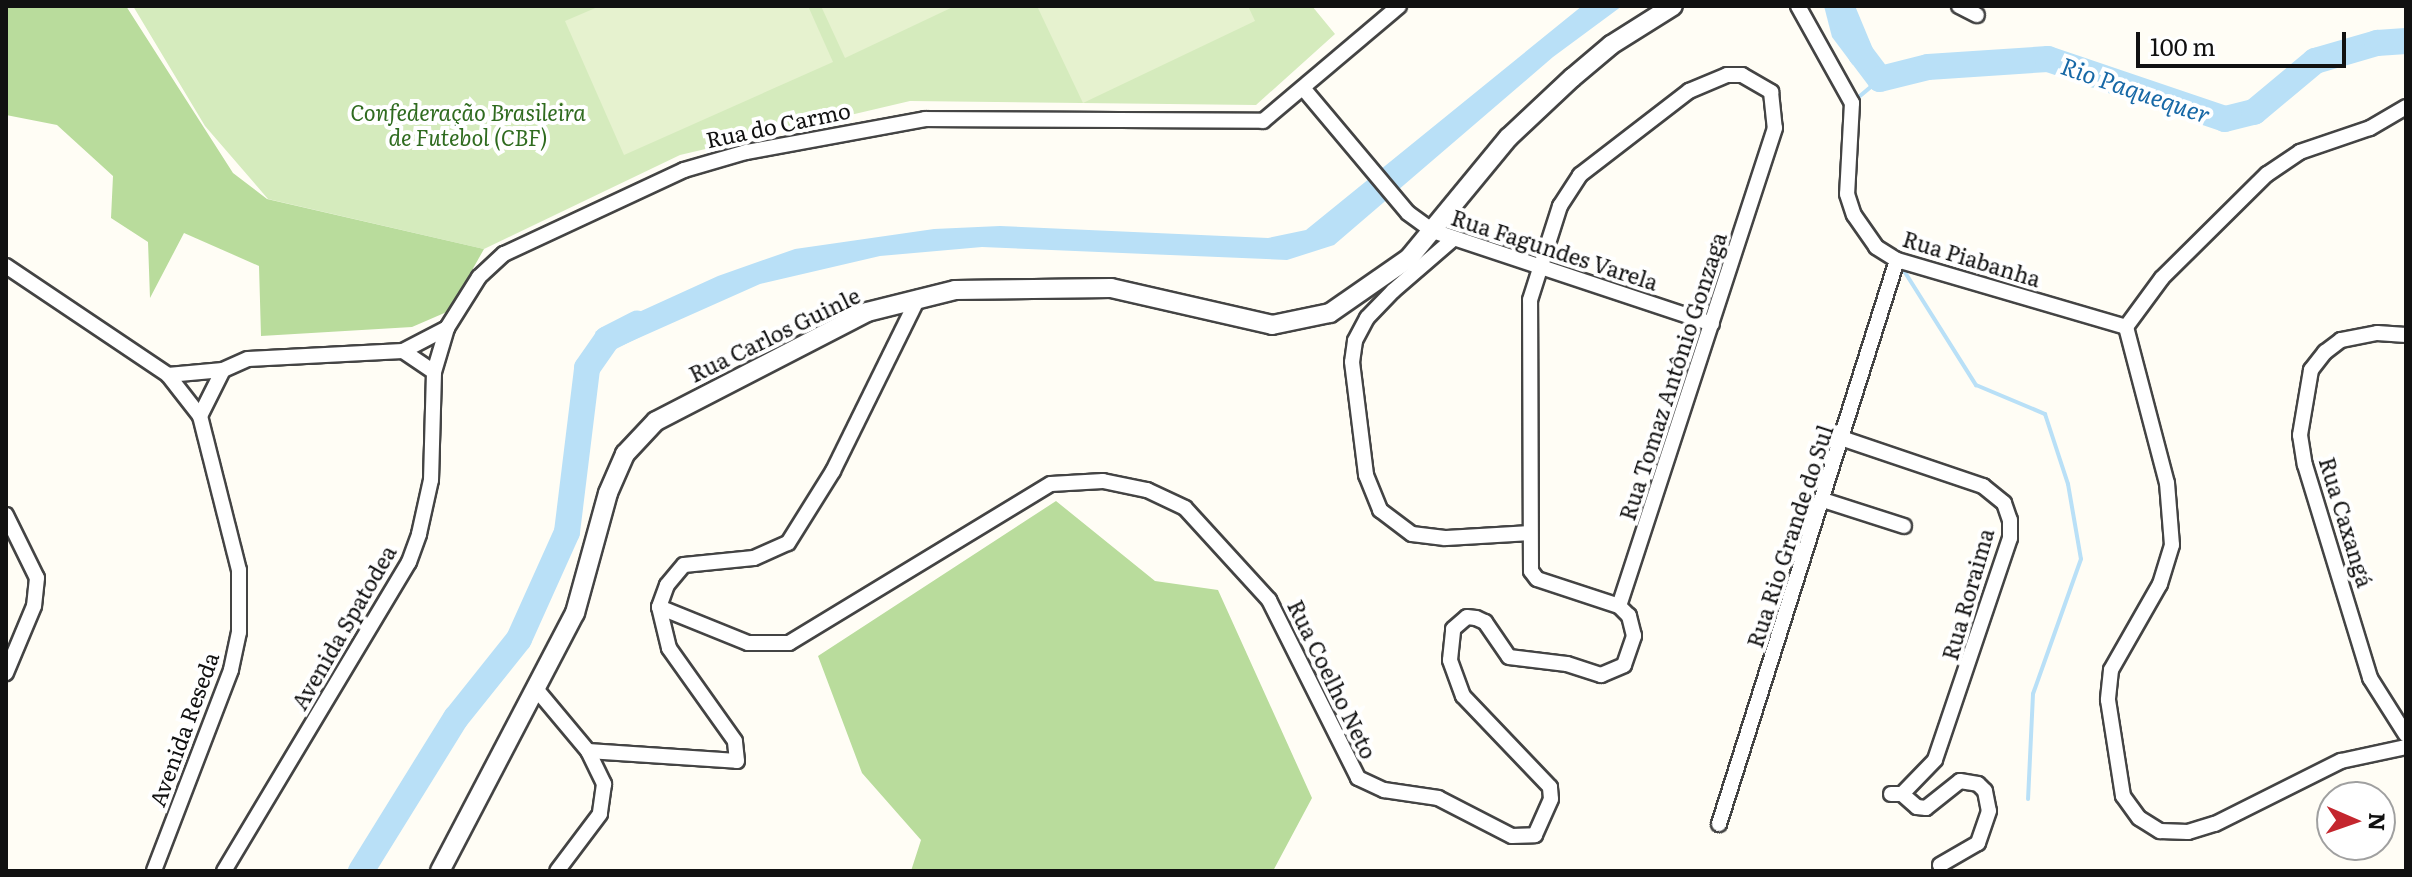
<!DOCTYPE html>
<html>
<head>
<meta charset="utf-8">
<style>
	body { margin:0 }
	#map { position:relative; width:2412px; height:877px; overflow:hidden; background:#fffdf5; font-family:Literata,serif }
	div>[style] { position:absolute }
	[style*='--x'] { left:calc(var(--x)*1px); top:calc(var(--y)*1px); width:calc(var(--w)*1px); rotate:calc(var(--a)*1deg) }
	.green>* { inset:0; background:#d5ebbd }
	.forest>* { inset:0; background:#b9dc9c }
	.pitch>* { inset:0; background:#e6f2cf }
	.water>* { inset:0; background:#b9e0f7 }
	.stream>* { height:4px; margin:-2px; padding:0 2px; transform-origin:2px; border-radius:2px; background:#b9e0f7 }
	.river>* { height:26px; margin:-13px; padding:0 13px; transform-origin:13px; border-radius:13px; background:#b9e0f7 }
	.roads { filter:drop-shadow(2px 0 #444) drop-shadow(-2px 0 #444) drop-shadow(0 2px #444) drop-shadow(0 -2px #444) }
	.minor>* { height:14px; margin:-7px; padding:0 7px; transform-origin:7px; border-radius:7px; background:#fff }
	.tertiary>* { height:18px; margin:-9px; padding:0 9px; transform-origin:9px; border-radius:9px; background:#fff }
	span { translate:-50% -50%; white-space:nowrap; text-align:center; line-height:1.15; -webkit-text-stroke:8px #fff; paint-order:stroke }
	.park-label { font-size:22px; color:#2f6b1f; font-style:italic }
	.street-label { font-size:22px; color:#111 }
	.water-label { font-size:24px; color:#1768a6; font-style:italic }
	.frame { position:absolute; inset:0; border:8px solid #111; pointer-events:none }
	.north { position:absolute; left:2316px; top:781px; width:80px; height:80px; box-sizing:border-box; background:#fff; border:2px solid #a0a0a0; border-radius:50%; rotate:92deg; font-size:22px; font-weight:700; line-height:32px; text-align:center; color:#111 }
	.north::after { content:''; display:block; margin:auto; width:28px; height:36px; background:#c4262e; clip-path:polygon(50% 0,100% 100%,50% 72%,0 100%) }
	.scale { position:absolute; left:2136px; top:32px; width:210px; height:36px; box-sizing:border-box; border:4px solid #111; border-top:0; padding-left:10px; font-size:24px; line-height:28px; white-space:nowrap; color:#111; -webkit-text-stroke:6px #fff; paint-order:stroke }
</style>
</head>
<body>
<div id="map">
	<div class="green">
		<i style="clip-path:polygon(133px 6px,1312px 6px,1335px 34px,1256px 105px,910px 101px,680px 155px,484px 249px,268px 199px,205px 126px)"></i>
	</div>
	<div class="forest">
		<i style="clip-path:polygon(6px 6px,126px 6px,233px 173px,267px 199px,484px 249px,449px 311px,412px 327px,261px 336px,259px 266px,184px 233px,150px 298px,148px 242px,111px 218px,113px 176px,57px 125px,6px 115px)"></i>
		<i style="clip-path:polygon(1056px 501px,1155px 581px,1218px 590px,1312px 798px,1273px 871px,911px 871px,921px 840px,862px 773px,818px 656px)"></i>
	</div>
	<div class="pitch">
		<i style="clip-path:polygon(600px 6px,808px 6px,833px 62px,624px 155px,565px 21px)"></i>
		<i style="clip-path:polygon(821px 6px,955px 6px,845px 58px)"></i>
		<i style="clip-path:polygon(1037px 6px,1248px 6px,1255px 21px,1083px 103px)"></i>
	</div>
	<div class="water">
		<i style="clip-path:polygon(1582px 6px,1622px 6px,1553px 57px,1334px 245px,1287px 260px,982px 247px,880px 256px,760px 284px,614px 349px,595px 332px,718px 276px,795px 249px,934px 229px,1000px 226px,1268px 238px,1306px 230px)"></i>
		<i style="clip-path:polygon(1824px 6px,1853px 6px,1874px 52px,1853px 65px,1832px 37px)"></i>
	</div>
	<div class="stream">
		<i style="--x:1854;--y:101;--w:34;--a:-40"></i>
		<i style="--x:1901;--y:266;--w:141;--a:57.8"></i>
		<i style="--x:1976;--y:385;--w:75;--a:22.8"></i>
		<i style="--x:2045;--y:414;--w:74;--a:71.8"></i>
		<i style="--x:2068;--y:484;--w:76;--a:80.2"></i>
		<i style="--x:2081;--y:559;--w:143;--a:109.6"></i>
		<i style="--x:2033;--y:694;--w:105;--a:92.7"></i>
	</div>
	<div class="river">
		<i style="--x:1841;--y:6;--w:52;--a:67.4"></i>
		<i style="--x:1861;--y:54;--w:31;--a:53"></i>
		<i style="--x:1880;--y:79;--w:49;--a:-14"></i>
		<i style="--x:1928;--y:67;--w:120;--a:-3.8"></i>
		<i style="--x:2048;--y:59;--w:187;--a:18.7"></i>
		<i style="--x:2225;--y:119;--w:30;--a:-14"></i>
		<i style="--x:2254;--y:112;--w:80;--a:-39.9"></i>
		<i style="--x:2315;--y:61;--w:65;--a:-16.2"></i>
		<i style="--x:2377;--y:43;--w:29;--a:-4"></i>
		<i style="--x:361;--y:871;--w:180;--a:-58.2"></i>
		<i style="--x:456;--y:718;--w:101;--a:-51.4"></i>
		<i style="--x:519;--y:639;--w:117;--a:-65.8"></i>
		<i style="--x:567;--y:532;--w:165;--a:-83"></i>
		<i style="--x:587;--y:368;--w:35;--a:-55"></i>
		<i style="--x:607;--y:339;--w:34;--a:-27"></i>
	</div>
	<div class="roads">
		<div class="minor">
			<i style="--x:1798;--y:6;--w:111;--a:60.9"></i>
			<i style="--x:1852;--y:103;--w:91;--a:93.1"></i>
			<i style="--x:1847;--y:194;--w:22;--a:72"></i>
			<i style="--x:1854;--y:215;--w:39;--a:55"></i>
			<i style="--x:1876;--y:247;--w:25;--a:32"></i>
			<i style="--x:1897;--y:260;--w:239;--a:16.3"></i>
			<i style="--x:1959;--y:6;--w:20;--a:27"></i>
			<i style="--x:1303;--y:88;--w:163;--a:50"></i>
			<i style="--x:1408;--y:213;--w:31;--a:36"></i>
			<i style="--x:1433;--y:231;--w:294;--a:18.4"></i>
			<i style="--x:2406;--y:107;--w:42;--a:149.7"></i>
			<i style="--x:2370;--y:128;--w:74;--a:161.1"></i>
			<i style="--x:2300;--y:152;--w:40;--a:146"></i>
			<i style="--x:2267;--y:174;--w:148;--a:135.3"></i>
			<i style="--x:2162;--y:278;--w:61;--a:126.3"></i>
			<i style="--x:2126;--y:327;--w:161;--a:75.3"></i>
			<i style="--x:2167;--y:483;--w:62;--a:85.4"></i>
			<i style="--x:2172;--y:545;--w:41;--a:107.1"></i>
			<i style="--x:2160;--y:584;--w:99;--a:119.7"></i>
			<i style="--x:2111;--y:670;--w:30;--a:96"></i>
			<i style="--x:2108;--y:700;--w:97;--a:81.1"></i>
			<i style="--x:2123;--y:796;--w:27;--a:54"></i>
			<i style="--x:2139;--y:818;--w:25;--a:32"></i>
			<i style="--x:2160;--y:831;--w:28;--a:2"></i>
			<i style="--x:2188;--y:832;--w:28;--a:-17"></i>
			<i style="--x:2215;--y:824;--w:141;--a:-26.6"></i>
			<i style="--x:2341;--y:761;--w:66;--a:-12.2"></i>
			<i style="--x:1452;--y:240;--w:78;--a:139.2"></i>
			<i style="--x:1393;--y:291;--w:37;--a:134"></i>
			<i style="--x:1367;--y:318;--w:26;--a:118"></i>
			<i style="--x:1355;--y:341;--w:21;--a:98"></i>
			<i style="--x:1352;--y:362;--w:114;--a:82.9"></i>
			<i style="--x:1366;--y:475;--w:38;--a:68"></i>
			<i style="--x:1380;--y:510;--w:40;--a:37"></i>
			<i style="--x:1412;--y:534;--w:33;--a:7"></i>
			<i style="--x:1445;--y:538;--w:83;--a:-3.4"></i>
			<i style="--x:6;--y:266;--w:195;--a:33.9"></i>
			<i style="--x:168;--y:375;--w:52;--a:52"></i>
			<i style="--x:200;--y:416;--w:159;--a:75.8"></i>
			<i style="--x:239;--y:570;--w:62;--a:90"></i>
			<i style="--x:239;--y:632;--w:39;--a:102"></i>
			<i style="--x:231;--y:670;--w:215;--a:111"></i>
			<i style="--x:2406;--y:335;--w:29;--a:-176"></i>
			<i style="--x:2377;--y:333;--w:37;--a:169"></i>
			<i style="--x:2341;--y:340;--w:20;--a:143"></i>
			<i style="--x:2325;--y:352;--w:23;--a:128"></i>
			<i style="--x:2311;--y:370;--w:66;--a:99.6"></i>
			<i style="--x:2300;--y:435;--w:30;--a:81"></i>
			<i style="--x:2305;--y:465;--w:223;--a:73"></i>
			<i style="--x:2370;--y:678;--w:67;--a:57.7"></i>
			<i style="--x:434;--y:372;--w:46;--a:-73.5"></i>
			<i style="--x:168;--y:375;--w:55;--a:-5.2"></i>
			<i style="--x:223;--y:370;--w:27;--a:-24"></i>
			<i style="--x:248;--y:359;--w:155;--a:-3"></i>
			<i style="--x:403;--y:351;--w:50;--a:-27.6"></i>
			<i style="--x:447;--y:328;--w:60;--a:-57.9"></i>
			<i style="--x:479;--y:277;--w:34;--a:-43"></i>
			<i style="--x:504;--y:254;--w:199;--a:-25"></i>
			<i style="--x:684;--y:170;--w:65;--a:-16.2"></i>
			<i style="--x:746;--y:152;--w:182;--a:-10.4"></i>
			<i style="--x:925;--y:119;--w:338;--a:0.3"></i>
			<i style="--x:1263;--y:121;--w:178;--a:-40.2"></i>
			<i style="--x:200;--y:416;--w:51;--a:-63.4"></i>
			<i style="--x:1844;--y:439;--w:147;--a:18.7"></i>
			<i style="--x:1983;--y:486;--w:27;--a:39"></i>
			<i style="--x:2004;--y:503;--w:18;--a:71"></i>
			<i style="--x:2010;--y:520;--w:18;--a:90"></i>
			<i style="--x:2010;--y:538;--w:234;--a:108.7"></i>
			<i style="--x:1935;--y:760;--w:47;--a:134.1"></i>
			<i style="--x:1902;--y:794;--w:11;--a:180"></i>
			<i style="--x:1823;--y:500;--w:85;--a:17.8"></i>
			<i style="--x:6;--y:515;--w:70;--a:63.8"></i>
			<i style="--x:37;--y:578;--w:28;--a:96"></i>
			<i style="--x:34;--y:606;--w:73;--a:112.7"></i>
			<i style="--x:659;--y:607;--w:96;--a:22"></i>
			<i style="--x:748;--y:643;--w:41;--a:0"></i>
			<i style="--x:789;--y:643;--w:306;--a:-31.3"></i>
			<i style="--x:1051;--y:484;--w:52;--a:-3.3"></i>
			<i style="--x:1103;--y:481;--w:45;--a:11.6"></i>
			<i style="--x:1147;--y:490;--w:42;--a:25.3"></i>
			<i style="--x:1185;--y:508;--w:125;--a:47.6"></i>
			<i style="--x:1269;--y:600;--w:199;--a:63.4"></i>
			<i style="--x:1358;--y:778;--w:29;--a:25"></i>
			<i style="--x:1384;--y:790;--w:55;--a:8.4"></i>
			<i style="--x:1438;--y:798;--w:83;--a:27.2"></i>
			<i style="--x:1512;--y:836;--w:23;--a:-2"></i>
			<i style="--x:1535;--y:835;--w:39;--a:-66"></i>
			<i style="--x:1551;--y:799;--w:12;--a:-95"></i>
			<i style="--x:1550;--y:787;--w:126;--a:-133.7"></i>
			<i style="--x:1463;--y:696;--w:38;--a:-110"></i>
			<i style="--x:1450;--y:660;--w:31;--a:-84"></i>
			<i style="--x:1453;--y:629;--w:18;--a:-41"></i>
			<i style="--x:1467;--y:617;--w:9;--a:6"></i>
			<i style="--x:1476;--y:618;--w:10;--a:24"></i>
			<i style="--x:1485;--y:622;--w:42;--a:55.6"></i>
			<i style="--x:1509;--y:657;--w:58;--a:6.9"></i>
			<i style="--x:1567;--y:664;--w:36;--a:18"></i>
			<i style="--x:1601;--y:675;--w:25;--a:-23"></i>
			<i style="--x:1624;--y:665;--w:31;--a:-71"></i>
			<i style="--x:1634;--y:636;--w:21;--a:-104"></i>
			<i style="--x:1629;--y:616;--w:14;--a:-135"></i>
			<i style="--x:1619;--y:606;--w:86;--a:-161.8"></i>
			<i style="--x:1537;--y:579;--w:10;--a:-127"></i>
			<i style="--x:1531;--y:571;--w:271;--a:-90.2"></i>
			<i style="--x:1530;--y:300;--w:99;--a:-72.3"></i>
			<i style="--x:1560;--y:206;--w:37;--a:-57"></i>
			<i style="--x:1580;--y:175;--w:138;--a:-37.6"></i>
			<i style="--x:1689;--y:91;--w:41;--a:-22.8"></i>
			<i style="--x:1727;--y:75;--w:15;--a:0"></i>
			<i style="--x:1742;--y:75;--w:34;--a:30"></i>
			<i style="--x:1771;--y:92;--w:36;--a:84"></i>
			<i style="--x:1775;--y:128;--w:503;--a:108.07"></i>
			<i style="--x:537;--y:690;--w:80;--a:50.1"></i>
			<i style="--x:588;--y:751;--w:37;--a:64"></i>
			<i style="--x:604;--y:784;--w:30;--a:98"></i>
			<i style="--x:600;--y:814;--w:71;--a:127"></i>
			<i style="--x:588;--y:751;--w:149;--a:3.8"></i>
			<i style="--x:737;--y:761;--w:20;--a:-96"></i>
			<i style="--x:735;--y:741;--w:114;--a:-125.4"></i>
			<i style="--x:669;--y:648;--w:42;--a:-103.7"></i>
			<i style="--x:659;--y:607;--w:23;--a:-70"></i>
			<i style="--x:667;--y:585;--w:26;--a:-50"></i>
			<i style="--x:684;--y:565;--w:70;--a:-5.7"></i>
			<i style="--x:754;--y:558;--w:37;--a:-24"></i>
			<i style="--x:788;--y:543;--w:85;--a:-58"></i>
			<i style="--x:833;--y:471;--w:193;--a:-63.8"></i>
			<i style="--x:1902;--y:794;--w:20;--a:41"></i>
			<i style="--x:1917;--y:807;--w:9;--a:6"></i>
			<i style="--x:1926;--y:808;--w:43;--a:-38.5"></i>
			<i style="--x:1960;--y:781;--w:18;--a:9"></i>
			<i style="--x:1978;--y:784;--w:10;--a:45"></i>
			<i style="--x:1985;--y:791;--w:20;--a:79"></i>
			<i style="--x:1989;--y:811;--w:34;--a:109"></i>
			<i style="--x:1978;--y:843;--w:44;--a:149.9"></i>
			<i style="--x:1719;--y:824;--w:591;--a:-72.48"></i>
			<i style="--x:224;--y:871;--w:360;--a:-59.1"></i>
			<i style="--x:409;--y:562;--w:30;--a:-70"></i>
			<i style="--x:419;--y:534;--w:55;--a:-77.5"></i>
			<i style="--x:431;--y:480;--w:108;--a:-88.4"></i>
			<i style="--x:434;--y:372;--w:37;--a:-146"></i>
		</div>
		<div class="tertiary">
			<i style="--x:440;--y:871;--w:291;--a:-62.4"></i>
			<i style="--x:575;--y:613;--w:124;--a:-74.6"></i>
			<i style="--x:608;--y:493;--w:43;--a:-66.4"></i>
			<i style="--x:625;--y:454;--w:45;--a:-46.8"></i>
			<i style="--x:656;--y:421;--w:237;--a:-27.3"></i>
			<i style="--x:867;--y:312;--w:91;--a:-14"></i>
			<i style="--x:955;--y:290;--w:156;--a:-0.7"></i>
			<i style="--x:1111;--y:288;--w:165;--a:12.9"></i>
			<i style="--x:1272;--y:325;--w:59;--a:-11.7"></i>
			<i style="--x:1330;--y:313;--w:96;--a:-34.8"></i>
			<i style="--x:1409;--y:258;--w:156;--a:-50.5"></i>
			<i style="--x:1508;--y:138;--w:88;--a:-43.2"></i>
			<i style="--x:1572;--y:78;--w:51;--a:-40.2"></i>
			<i style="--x:1611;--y:45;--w:73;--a:-32.2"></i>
		</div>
	</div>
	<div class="park-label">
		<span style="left:468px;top:124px">Confederação Brasileira<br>de Futebol (CBF)</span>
	</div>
	<div class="street-label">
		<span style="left:778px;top:124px;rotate:-12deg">Rua do Carmo</span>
		<span style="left:1555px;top:249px;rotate:18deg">Rua Fagundes Varela</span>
		<span style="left:1972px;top:258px;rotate:17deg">Rua Piabanha</span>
		<span style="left:774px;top:334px;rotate:-26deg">Rua Carlos Guinle</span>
		<span style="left:1672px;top:376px;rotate:-72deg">Rua Tomaz Antônio Gonzaga</span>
		<span style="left:2347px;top:522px;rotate:73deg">Rua Caxangá</span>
		<span style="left:1789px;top:536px;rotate:-72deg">Rua Rio Grande do Sul</span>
		<span style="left:1967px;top:594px;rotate:-74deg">Rua Roraima</span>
		<span style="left:343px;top:627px;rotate:-60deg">Avenida Spatodea</span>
		<span style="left:1333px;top:679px;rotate:64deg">Rua Coelho Neto</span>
		<span style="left:183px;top:729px;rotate:-70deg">Avenida Reseda</span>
	</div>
	<div class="water-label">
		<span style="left:2136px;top:89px;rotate:19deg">Rio Paquequer</span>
	</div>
	<div class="frame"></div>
	<div class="north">N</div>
	<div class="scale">100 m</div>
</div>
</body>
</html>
